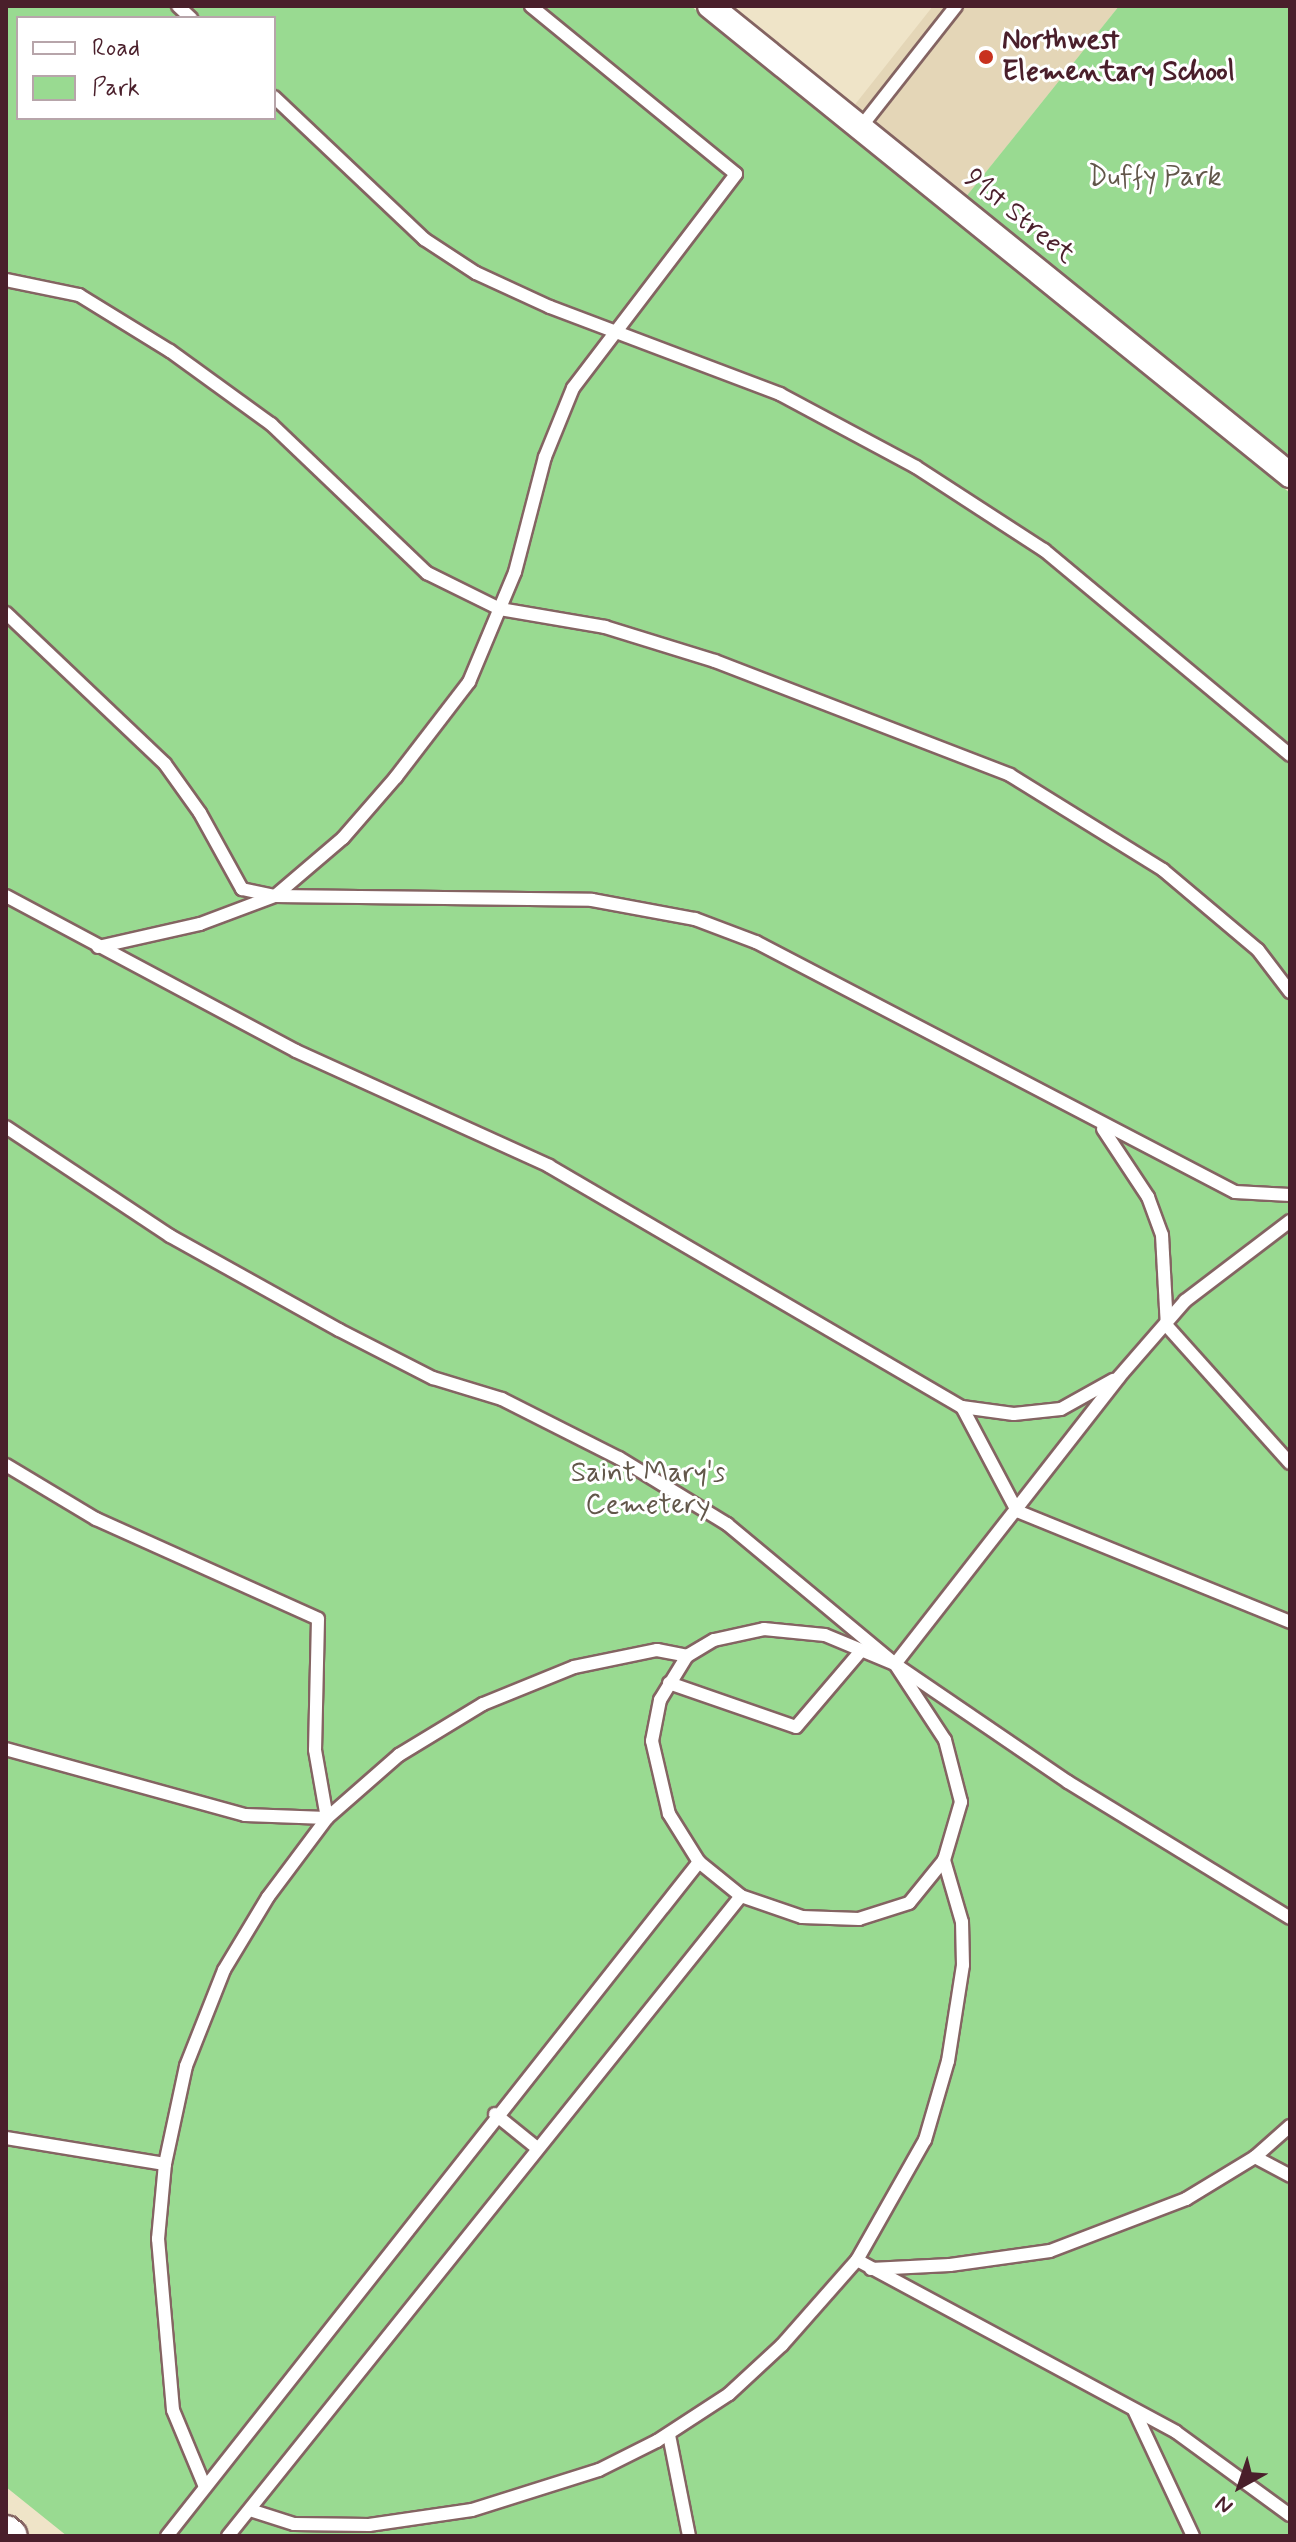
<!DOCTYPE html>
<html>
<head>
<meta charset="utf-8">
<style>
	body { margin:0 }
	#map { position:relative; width:1296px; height:2542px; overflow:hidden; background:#efe4c8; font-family:Mynerve,sans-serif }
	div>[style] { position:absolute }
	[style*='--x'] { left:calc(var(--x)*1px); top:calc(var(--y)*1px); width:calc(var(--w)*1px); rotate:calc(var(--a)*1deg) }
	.built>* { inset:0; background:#e4d6b7 }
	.green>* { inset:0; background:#99da91 }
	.roads { filter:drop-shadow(2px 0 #846462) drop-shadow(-2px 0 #846462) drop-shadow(0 2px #846462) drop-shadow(0 -2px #846462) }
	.service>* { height:12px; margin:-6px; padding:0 6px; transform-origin:6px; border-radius:6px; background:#fff }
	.minor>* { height:24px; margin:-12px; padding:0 12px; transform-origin:12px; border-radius:12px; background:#fff }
	.secondary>* { height:32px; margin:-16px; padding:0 16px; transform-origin:16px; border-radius:16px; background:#fff }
	.dots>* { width:22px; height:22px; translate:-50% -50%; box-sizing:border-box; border:4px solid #fff; border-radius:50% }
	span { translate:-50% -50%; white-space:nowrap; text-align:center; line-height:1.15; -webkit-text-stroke:6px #fff; paint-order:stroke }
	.poi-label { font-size:28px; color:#4a1f2b; font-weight:700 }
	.left { translate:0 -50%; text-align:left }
	.park-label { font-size:28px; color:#62574a }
	.street-label { font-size:28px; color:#4a1f2b }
	.frame { position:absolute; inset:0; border:8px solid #4a1f2b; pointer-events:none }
	.legend { position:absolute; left:16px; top:16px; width:260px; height:104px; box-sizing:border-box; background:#fff; border:2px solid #b7a5aa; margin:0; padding:10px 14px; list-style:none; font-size:24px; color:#4a1f2b }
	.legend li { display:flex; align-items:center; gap:16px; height:40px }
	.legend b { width:40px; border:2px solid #b7a5aa }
	.north { position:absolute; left:1200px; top:2446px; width:80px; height:80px; -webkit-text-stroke:6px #fff; paint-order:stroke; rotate:220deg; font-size:22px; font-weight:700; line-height:32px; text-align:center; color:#4a1f2b }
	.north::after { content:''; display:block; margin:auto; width:28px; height:36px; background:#4a1f2b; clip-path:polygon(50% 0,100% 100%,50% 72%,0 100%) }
</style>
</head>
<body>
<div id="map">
	<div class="built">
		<i style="clip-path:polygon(933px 6px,1119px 6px,965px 198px,853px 107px)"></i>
	</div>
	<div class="green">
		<i style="clip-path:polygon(evenodd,6px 6px,691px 6px,1290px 493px,1290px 2536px,67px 2536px,6px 2487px,6px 6px,18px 18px,274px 18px,274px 118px,18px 118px,18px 18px)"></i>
		<i style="clip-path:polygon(1119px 6px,1290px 6px,1290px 462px,965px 198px)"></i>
	</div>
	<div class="roads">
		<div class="service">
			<i style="--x:178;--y:6;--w:18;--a:43"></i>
			<i style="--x:274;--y:97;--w:207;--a:43.4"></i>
			<i style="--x:424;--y:239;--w:62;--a:33.2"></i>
			<i style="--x:476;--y:273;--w:81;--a:24.7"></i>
			<i style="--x:550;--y:307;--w:246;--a:20.7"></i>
			<i style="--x:780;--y:394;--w:154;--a:28.2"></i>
			<i style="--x:916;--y:467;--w:153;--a:33"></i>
			<i style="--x:1044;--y:550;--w:320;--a:39.8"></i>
			<i style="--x:860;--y:128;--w:155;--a:-51.8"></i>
			<i style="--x:6;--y:280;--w:75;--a:11.6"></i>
			<i style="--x:79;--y:295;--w:107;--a:31.6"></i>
			<i style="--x:170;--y:351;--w:125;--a:35.9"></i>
			<i style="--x:271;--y:424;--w:216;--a:43.7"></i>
			<i style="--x:427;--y:573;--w:81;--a:26.3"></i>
			<i style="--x:500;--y:609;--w:107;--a:9.7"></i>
			<i style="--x:605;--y:627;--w:115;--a:17.2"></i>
			<i style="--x:715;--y:661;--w:316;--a:21.1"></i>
			<i style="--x:1010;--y:775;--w:180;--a:31.8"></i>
			<i style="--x:1163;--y:870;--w:124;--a:40.1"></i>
			<i style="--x:1258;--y:950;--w:53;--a:52.7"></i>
			<i style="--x:6;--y:613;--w:219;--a:43.5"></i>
			<i style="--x:165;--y:764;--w:60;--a:54.5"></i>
			<i style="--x:200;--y:813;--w:87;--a:61.1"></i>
			<i style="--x:242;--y:889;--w:34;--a:12"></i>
			<i style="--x:275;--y:896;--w:317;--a:0.7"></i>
			<i style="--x:592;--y:900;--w:105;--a:10.5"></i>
			<i style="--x:695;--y:919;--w:65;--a:20.7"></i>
			<i style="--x:756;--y:942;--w:540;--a:27.56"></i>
			<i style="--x:1235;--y:1192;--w:55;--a:3.1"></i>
			<i style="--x:6;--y:896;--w:329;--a:28.1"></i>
			<i style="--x:296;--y:1051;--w:278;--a:24.4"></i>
			<i style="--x:549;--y:1166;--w:478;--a:30.3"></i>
			<i style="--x:962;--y:1407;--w:118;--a:62.1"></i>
			<i style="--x:1017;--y:1511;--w:295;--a:22.1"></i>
			<i style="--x:98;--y:947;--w:105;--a:-12.7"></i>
			<i style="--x:200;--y:924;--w:80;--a:-20.5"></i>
			<i style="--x:275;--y:896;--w:89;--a:-40.5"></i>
			<i style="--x:343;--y:838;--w:81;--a:-49"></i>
			<i style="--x:396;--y:777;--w:120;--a:-52.5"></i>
			<i style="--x:469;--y:682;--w:119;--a:-67.3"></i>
			<i style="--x:515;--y:572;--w:119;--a:-75.4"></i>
			<i style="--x:545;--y:457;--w:74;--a:-67.9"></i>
			<i style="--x:573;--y:388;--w:269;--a:-52.7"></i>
			<i style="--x:736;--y:174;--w:265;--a:-140.7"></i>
			<i style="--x:6;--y:1127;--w:197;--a:33.6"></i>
			<i style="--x:170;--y:1236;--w:193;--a:29.1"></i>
			<i style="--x:339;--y:1330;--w:106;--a:27.1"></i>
			<i style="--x:433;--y:1378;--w:72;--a:16.9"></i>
			<i style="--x:502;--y:1399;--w:131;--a:26.8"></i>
			<i style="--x:619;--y:1458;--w:127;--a:31.4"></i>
			<i style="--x:727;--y:1524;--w:219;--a:39.8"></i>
			<i style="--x:895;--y:1664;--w:209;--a:34.3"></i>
			<i style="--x:1068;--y:1782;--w:260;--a:31.5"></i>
			<i style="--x:1103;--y:1129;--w:82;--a:56.5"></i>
			<i style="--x:1148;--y:1197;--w:40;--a:69.8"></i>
			<i style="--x:1162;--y:1235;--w:91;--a:86.9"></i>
			<i style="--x:1167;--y:1326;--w:184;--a:48.1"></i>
			<i style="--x:962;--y:1407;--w:52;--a:7.7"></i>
			<i style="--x:1014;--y:1414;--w:47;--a:-6.1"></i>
			<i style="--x:1061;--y:1409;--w:60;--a:-29.1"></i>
			<i style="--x:6;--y:1465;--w:105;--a:31"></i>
			<i style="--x:96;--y:1519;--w:243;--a:24.2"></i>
			<i style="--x:318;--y:1619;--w:131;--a:91.3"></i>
			<i style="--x:315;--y:1750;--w:69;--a:80"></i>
			<i style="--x:327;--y:1818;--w:82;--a:-177.9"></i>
			<i style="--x:245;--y:1815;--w:248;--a:-164.6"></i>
			<i style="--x:764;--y:1629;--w:61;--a:5.6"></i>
			<i style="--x:825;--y:1635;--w:76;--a:22.5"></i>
			<i style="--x:895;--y:1664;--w:91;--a:56.7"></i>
			<i style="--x:945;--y:1740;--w:64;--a:75.5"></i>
			<i style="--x:961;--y:1802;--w:60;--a:106.3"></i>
			<i style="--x:944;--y:1860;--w:55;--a:129.1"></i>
			<i style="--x:909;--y:1903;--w:52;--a:162.3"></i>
			<i style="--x:859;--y:1919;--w:57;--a:-178"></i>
			<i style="--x:802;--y:1917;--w:65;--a:-161"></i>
			<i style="--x:741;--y:1896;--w:54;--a:-141"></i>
			<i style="--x:699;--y:1862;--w:57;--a:-122"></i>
			<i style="--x:669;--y:1814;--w:75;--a:-103.1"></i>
			<i style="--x:652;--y:1741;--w:42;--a:-79"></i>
			<i style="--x:660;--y:1700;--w:52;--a:-58.5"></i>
			<i style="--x:687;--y:1656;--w:31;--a:-31"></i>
			<i style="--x:714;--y:1640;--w:51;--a:-12.4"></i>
			<i style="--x:895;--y:1664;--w:364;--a:-52"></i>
			<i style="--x:1119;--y:1377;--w:101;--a:-49"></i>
			<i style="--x:1185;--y:1301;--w:132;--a:-37.3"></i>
			<i style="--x:669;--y:1683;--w:134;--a:19.1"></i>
			<i style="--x:796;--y:1727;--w:100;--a:-49.5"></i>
			<i style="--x:495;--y:2114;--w:54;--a:39"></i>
			<i style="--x:6;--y:2138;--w:161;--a:9.3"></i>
			<i style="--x:1255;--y:2157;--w:40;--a:28"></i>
			<i style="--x:857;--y:2260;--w:362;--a:28.3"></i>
			<i style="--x:1176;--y:2432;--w:141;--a:36.1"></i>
			<i style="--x:871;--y:2269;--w:79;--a:-2.9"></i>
			<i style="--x:950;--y:2265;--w:101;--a:-8"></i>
			<i style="--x:1050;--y:2251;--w:146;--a:-20.9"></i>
			<i style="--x:1186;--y:2199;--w:81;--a:-31.3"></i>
			<i style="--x:1255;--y:2157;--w:47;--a:-41.5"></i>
			<i style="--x:1134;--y:2410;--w:139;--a:64.9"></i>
			<i style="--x:669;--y:2435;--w:103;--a:78.8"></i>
			<i style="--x:205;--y:2487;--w:83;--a:-112.6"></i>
			<i style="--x:173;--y:2410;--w:172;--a:-95"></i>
			<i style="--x:158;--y:2239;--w:75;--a:-84.7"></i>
			<i style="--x:165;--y:2164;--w:100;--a:-77.9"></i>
			<i style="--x:186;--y:2066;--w:103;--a:-68.4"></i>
			<i style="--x:224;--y:1970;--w:85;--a:-58.9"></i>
			<i style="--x:268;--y:1897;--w:99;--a:-53.2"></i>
			<i style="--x:327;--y:1818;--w:96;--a:-41.2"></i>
			<i style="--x:399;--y:1755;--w:98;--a:-31.3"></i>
			<i style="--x:483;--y:1704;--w:98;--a:-22.1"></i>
			<i style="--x:574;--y:1667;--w:85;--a:-11.6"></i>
			<i style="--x:657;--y:1650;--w:31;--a:11"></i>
			<i style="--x:250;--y:2510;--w:46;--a:17.7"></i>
			<i style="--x:294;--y:2524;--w:75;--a:0.8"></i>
			<i style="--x:369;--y:2525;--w:104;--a:-8.3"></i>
			<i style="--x:472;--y:2510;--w:133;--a:-17.5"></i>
			<i style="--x:599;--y:2470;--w:65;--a:-26.6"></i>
			<i style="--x:657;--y:2441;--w:86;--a:-33.1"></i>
			<i style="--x:729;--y:2394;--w:72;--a:-42.8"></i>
			<i style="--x:782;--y:2345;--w:113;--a:-48.6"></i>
			<i style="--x:857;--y:2260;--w:138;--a:-60.5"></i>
			<i style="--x:925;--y:2140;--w:82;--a:-73.8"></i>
			<i style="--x:948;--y:2061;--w:97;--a:-81.1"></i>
			<i style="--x:963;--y:1965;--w:43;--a:-91.3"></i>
			<i style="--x:962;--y:1922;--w:65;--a:-106.2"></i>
			<i style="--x:167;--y:2536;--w:859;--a:-51.72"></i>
			<i style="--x:228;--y:2536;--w:820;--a:-51.29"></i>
		</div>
		<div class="minor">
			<i style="--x:710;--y:6;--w:746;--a:38.96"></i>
		</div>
		<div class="secondary">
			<i style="--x:6;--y:2532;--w:6;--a:39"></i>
		</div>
	</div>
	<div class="dots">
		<i style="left:986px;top:57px;background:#c8321e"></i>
	</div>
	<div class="poi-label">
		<span class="left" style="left:1002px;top:57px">Northwest<br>Elementary School</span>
	</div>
	<div class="park-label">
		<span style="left:1155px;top:178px">Duffy Park</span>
		<span style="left:648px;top:1490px">Saint Mary's<br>Cemetery</span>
	</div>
	<div class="street-label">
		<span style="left:1019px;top:217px;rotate:39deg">91st Street</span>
	</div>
	<div class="frame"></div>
	<ul class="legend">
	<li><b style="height:10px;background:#fff"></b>Road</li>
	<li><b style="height:22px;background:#99da91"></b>Park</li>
	</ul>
	<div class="north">N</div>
</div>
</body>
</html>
